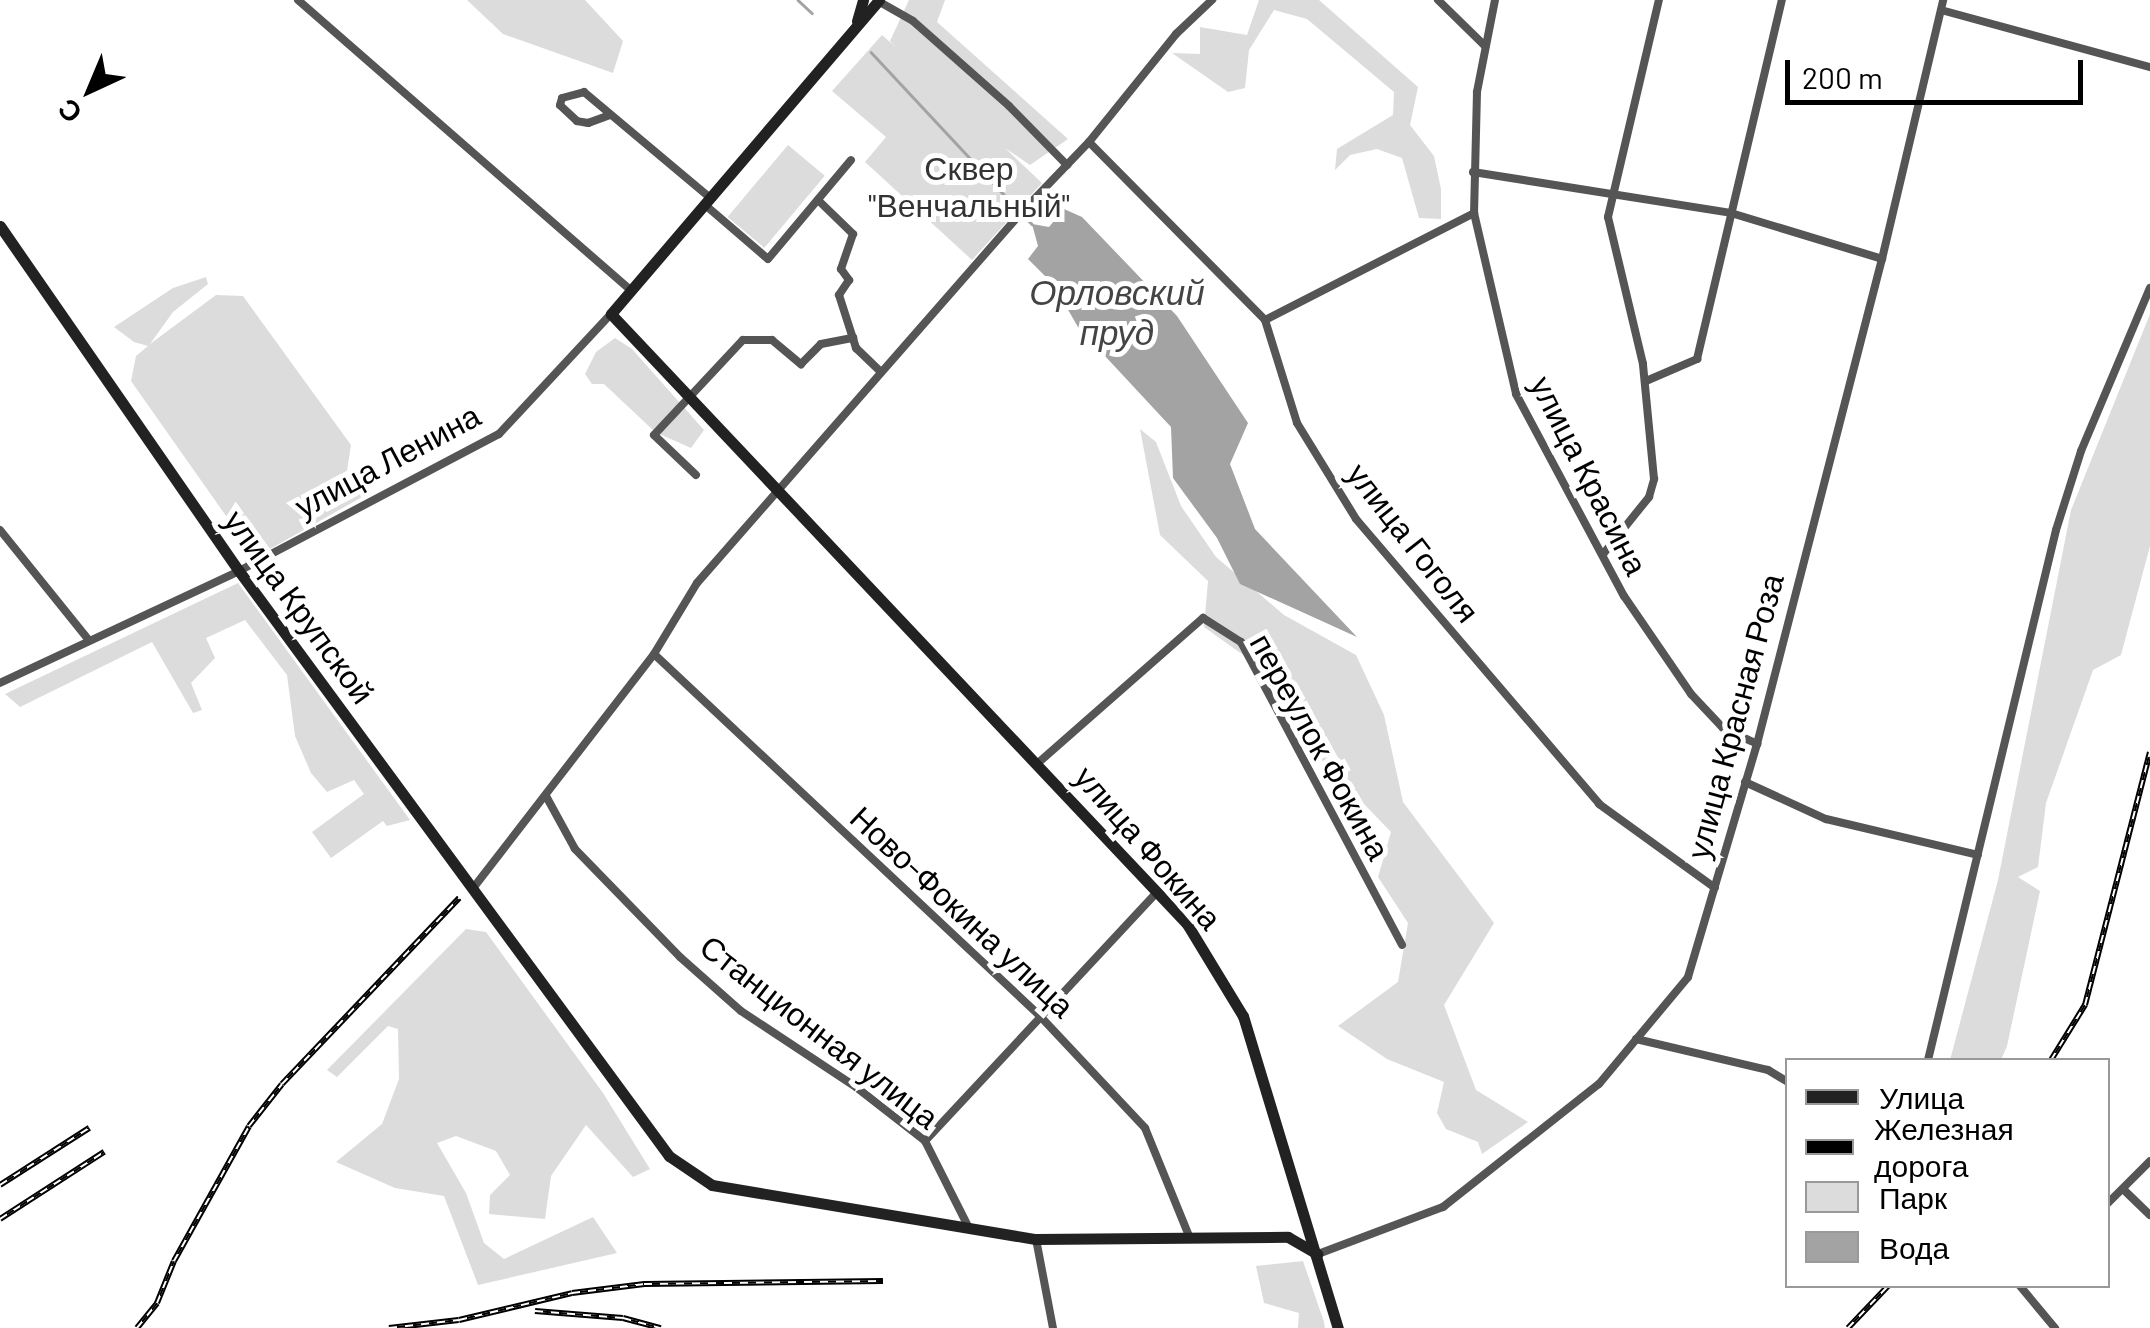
<!DOCTYPE html>
<html>
<head>
<meta charset="utf-8">
<style>
	body { margin:0 }
	#map { position:relative; width:2150px; height:1328px; overflow:hidden; background:#fff; font-family:Barlow,sans-serif }
	div>[style] { position:absolute }
	[style*='--x'] { left:calc(var(--x)*1px); top:calc(var(--y)*1px); width:calc(var(--w)*1px); rotate:calc(var(--a)*1deg) }
	.green>* { inset:0; background:#dcdcdc; transform-origin:0 0 }
	.water>* { inset:0; background:#a3a3a3 }
	.stream>* { height:2.5px; margin:-1.25px; padding:0 1.25px; transform-origin:1.25px; border-radius:1.25px; background:#a3a3a3 }
	.street>* { height:8px; margin:-4px; padding:0 4px; transform-origin:4px; border-radius:4px; background:#555 }
	.secondary>* { height:11px; margin:-5.5px; padding:0 5.5px; transform-origin:5.5px; border-radius:5.5px; background:#222 }
	.rail>* { height:6px; margin-top:-3px; transform-origin:0; background:repeating-linear-gradient(90deg,#fff 0 8px,#000 0 16px); box-sizing:border-box; border-block:2px solid #000 }
	span { translate:-50% -50%; white-space:nowrap; text-align:center; line-height:1.15; -webkit-text-stroke:10px #fff; paint-order:stroke }
	.park-label { font-size:32px; color:#333 }
	.street-label { font-size:32px; color:#000 }
	.water-label { font-size:35px; color:#444; font-style:italic }
	.legend { position:absolute; left:1785px; top:1058px; width:325px; height:230px; box-sizing:border-box; background:#fff; border:2px solid #999; margin:0; padding:12px 18px; list-style:none; font-size:30px; color:#000 }
	.legend li { display:flex; align-items:center; gap:20px; height:50px }
	.legend b { width:50px; border:2px solid #999 }
	.north { position:absolute; left:40px; top:40px; width:100px; height:100px; -webkit-text-stroke:8px #fff; paint-order:stroke; rotate:224deg; font-size:28px; font-weight:700; line-height:40px; text-align:center; color:#000 }
	.north::after { content:''; display:block; margin:auto; width:35px; height:45px; background:#000; clip-path:polygon(50% 0,100% 100%,50% 72%,0 100%) }
	.scale { position:absolute; left:1785px; top:60px; width:298px; height:45px; box-sizing:border-box; border:5px solid #000; border-top:0; padding-left:12px; font-size:30px; line-height:35px; white-space:nowrap; color:#000; -webkit-text-stroke:8px #fff; paint-order:stroke }
</style>
</head>
<body>
<div id="map">
	<div class="green">
		<i style="clip-path:polygon(467px 0,585px 0,623px 41px,613px 73px,503px 34px)"></i>
		<i style="clip-path:polygon(909px 0,945px 0,937px 22px,1068px 139px,1030px 165px,1005px 148px,1042px 183px,972px 260px,865px 162px,886px 137px,832px 91px,882px 35px,897px 48px,890px 41px)"></i>
		<i style="clip-path:polygon(1259px 0,1319px 0,1418px 87px,1410px 125px,1434px 156px,1441px 189px,1441px 219px,1419px 218px,1402px 158px,1377px 149px,1350px 155px,1335px 170px,1337px 149px,1393px 115px,1394px 92px,1307px 19px,1274px 10px,1249px 50px,1245px 88px,1228px 92px,1172px 53px,1200px 54px,1200px 27px,1247px 35px)"></i>
		<i style="left:788px;top:145px;width:48px;height:94px;rotate:40deg"></i>
		<i style="clip-path:polygon(206px 277px,208px 284px,173px 312px,150px 344px,216px 295px,243px 296px,351px 445px,347px 471px,299px 506px,356px 475px,370px 476px,364px 496px,245px 563px,241px 539px,252px 532px,231px 523px,131px 381px,136px 356px,148px 346px,134px 342px,114px 327px,173px 288px)"></i>
		<i style="clip-path:polygon(2150px 314px,2150px 546px,2121px 655px,2093px 670px,2046px 803px,2038px 867px,2018px 877px,2040px 891px,2007px 1046px,2001px 1060px,1950px 1060px,1998px 880px,2071px 510px)"></i>
		<i style="clip-path:polygon(615px 338px,632px 349px,704px 430px,691px 448px,655px 432px,604px 384px,592px 384px,585px 374px,596px 352px)"></i>
		<i style="clip-path:polygon(1140px 429px,1156px 442px,1181px 506px,1216px 557px,1284px 615px,1356px 655px,1384px 715px,1403px 802px,1494px 923px,1444px 1005px,1476px 1090px,1528px 1122px,1482px 1154px,1478px 1142px,1446px 1129px,1437px 1113px,1444px 1082px,1387px 1059px,1338px 1026px,1398px 982px,1408px 923px,1378px 877px,1391px 832px,1309px 747px,1301px 709px,1277px 679px,1204px 627px,1208px 581px,1160px 535px)"></i>
		<i style="clip-path:polygon(238px 583px,410px 820px,387px 826px,383px 821px,331px 858px,312px 832px,364px 794px,354px 780px,327px 792px,311px 773px,295px 736px,287px 675px,245px 620px,206px 638px,215px 658px,191px 683px,202px 710px,193px 713px,152px 642px,20px 707px,5px 694px)"></i>
		<i style="clip-path:polygon(466px 929px,486px 932px,603px 1093px,650px 1169px,633px 1177px,586px 1125px,551px 1176px,545px 1219px,489px 1214px,490px 1195px,510px 1175px,496px 1151px,456px 1136px,437px 1143px,466px 1193px,484px 1243px,504px 1259px,593px 1217px,617px 1253px,478px 1285px,444px 1196px,395px 1188px,336px 1162px,382px 1124px,399px 1079px,398px 1029px,388px 1026px,337px 1077px,327px 1070px)"></i>
		<i style="clip-path:polygon(1303px 1261px,1324px 1322px,1325px 1328px,1298px 1328px,1299px 1313px,1264px 1303px,1256px 1266px)"></i>
	</div>
	<div class="water">
		<i style="clip-path:polygon(1064px 209px,1082px 217px,1177px 316px,1248px 423px,1230px 464px,1255px 529px,1357px 637px,1240px 584px,1217px 538px,1173px 478px,1171px 427px,1078px 327px,1053px 284px,1028px 259px,1038px 246px,1032px 224px,1049px 227px)"></i>
	</div>
	<div class="stream">
		<i style="--x:798;--y:0;--w:19;--a:43"></i>
		<i style="--x:871;--y:52;--w:202;--a:47"></i>
		<i style="--x:1023;--y:215;--w:13;--a:45"></i>
	</div>
	<div class="street">
		<i style="--x:298;--y:0;--w:442;--a:41.1"></i>
		<i style="--x:1438;--y:0;--w:66;--a:44.4"></i>
		<i style="--x:1495;--y:0;--w:94;--a:101.1"></i>
		<i style="--x:1477;--y:92;--w:121;--a:91.4"></i>
		<i style="--x:1474;--y:213;--w:186;--a:76.9"></i>
		<i style="--x:1516;--y:394;--w:229;--a:61.9"></i>
		<i style="--x:1624;--y:596;--w:119;--a:55.6"></i>
		<i style="--x:1691;--y:694;--w:47;--a:46.7"></i>
		<i style="--x:1723;--y:728;--w:38;--a:25"></i>
		<i style="--x:878;--y:1;--w:40;--a:29.7"></i>
		<i style="--x:913;--y:21;--w:128;--a:41.5"></i>
		<i style="--x:1009;--y:106;--w:83;--a:45.5"></i>
		<i style="--x:1941;--y:10;--w:217;--a:15.3"></i>
		<i style="--x:610;--y:115;--w:23;--a:160"></i>
		<i style="--x:588;--y:123;--w:11;--a:-170"></i>
		<i style="--x:577;--y:121;--w:23;--a:-137"></i>
		<i style="--x:560;--y:105;--w:7;--a:-74"></i>
		<i style="--x:562;--y:98;--w:23;--a:-15"></i>
		<i style="--x:584;--y:92;--w:163;--a:40"></i>
		<i style="--x:1089;--y:142;--w:250;--a:45.3"></i>
		<i style="--x:1265;--y:320;--w:108;--a:72.7"></i>
		<i style="--x:1297;--y:423;--w:113;--a:58.4"></i>
		<i style="--x:1356;--y:519;--w:375;--a:49.5"></i>
		<i style="--x:1599;--y:804;--w:143;--a:35.9"></i>
		<i style="--x:1473;--y:172;--w:261;--a:9"></i>
		<i style="--x:1731;--y:213;--w:158;--a:16.9"></i>
		<i style="--x:818;--y:200;--w:49;--a:44.2"></i>
		<i style="--x:853;--y:234;--w:37;--a:109"></i>
		<i style="--x:841;--y:269;--w:14;--a:54"></i>
		<i style="--x:849;--y:280;--w:18;--a:124"></i>
		<i style="--x:839;--y:295;--w:56;--a:72.2"></i>
		<i style="--x:856;--y:348;--w:33;--a:44"></i>
		<i style="--x:704;--y:204;--w:84;--a:40.7"></i>
		<i style="--x:768;--y:259;--w:129;--a:-50"></i>
		<i style="--x:1265;--y:320;--w:235;--a:-27.1"></i>
		<i style="--x:1646;--y:381;--w:56;--a:-23.3"></i>
		<i style="--x:1697;--y:359;--w:369;--a:-76.7"></i>
		<i style="--x:696;--y:475;--w:58;--a:-136.4"></i>
		<i style="--x:654;--y:435;--w:130;--a:-46.9"></i>
		<i style="--x:743;--y:340;--w:29;--a:0"></i>
		<i style="--x:772;--y:340;--w:38;--a:40"></i>
		<i style="--x:801;--y:364;--w:28;--a:-45"></i>
		<i style="--x:821;--y:344;--w:33;--a:-11"></i>
		<i style="--x:0;--y:530;--w:140;--a:51.1"></i>
		<i style="--x:1604;--y:553;--w:72;--a:-51.2"></i>
		<i style="--x:1649;--y:497;--w:19;--a:-74"></i>
		<i style="--x:1654;--y:479;--w:116;--a:-95.5"></i>
		<i style="--x:1643;--y:364;--w:151;--a:-103.4"></i>
		<i style="--x:1608;--y:217;--w:223;--a:-76.8"></i>
		<i style="--x:654;--y:654;--w:528;--a:43.16"></i>
		<i style="--x:1039;--y:1015;--w:155;--a:46.8"></i>
		<i style="--x:1145;--y:1128;--w:119;--a:67.8"></i>
		<i style="--x:0;--y:683;--w:264;--a:-25.1"></i>
		<i style="--x:239;--y:571;--w:294;--a:-27.8"></i>
		<i style="--x:499;--y:434;--w:164;--a:-47"></i>
		<i style="--x:1038;--y:763;--w:220;--a:-41.3"></i>
		<i style="--x:1203;--y:618;--w:45;--a:32.3"></i>
		<i style="--x:1241;--y:642;--w:343;--a:62"></i>
		<i style="--x:1745;--y:782;--w:89;--a:24.6"></i>
		<i style="--x:1826;--y:819;--w:156;--a:13.3"></i>
		<i style="--x:546;--y:796;--w:60;--a:61.3"></i>
		<i style="--x:575;--y:849;--w:151;--a:45.8"></i>
		<i style="--x:680;--y:957;--w:81;--a:41.5"></i>
		<i style="--x:741;--y:1011;--w:138;--a:33.5"></i>
		<i style="--x:856;--y:1087;--w:88;--a:38"></i>
		<i style="--x:925;--y:1141;--w:97;--a:63.2"></i>
		<i style="--x:474;--y:887;--w:294;--a:-52.3"></i>
		<i style="--x:654;--y:654;--w:83;--a:-58.8"></i>
		<i style="--x:697;--y:583;--w:485;--a:-48.8"></i>
		<i style="--x:1016;--y:218;--w:105;--a:-46.2"></i>
		<i style="--x:1089;--y:142;--w:139;--a:-51.1"></i>
		<i style="--x:1176;--y:34;--w:50;--a:-43.4"></i>
		<i style="--x:1636;--y:1039;--w:136;--a:13.2"></i>
		<i style="--x:1768;--y:1070;--w:23;--a:31"></i>
		<i style="--x:1928;--y:1060;--w:545;--a:-76.42"></i>
		<i style="--x:2056;--y:530;--w:83;--a:-72.4"></i>
		<i style="--x:2081;--y:451;--w:177;--a:-67.1"></i>
		<i style="--x:925;--y:1141;--w:340;--a:-47"></i>
		<i style="--x:2124;--y:1190;--w:36;--a:44"></i>
		<i style="--x:2108;--y:1203;--w:59;--a:-45"></i>
		<i style="--x:1036;--y:1239;--w:91;--a:79.2"></i>
		<i style="--x:1318;--y:1254;--w:134;--a:-20.6"></i>
		<i style="--x:1443;--y:1207;--w:199;--a:-38.3"></i>
		<i style="--x:1599;--y:1084;--w:139;--a:-50.2"></i>
		<i style="--x:1688;--y:977;--w:243;--a:-73.5"></i>
		<i style="--x:1757;--y:744;--w:501;--a:-75.55"></i>
		<i style="--x:1882;--y:259;--w:266;--a:-76.7"></i>
		<i style="--x:2020;--y:1286;--w:55;--a:50.2"></i>
	</div>
	<div class="secondary">
		<i style="--x:879;--y:0;--w:413;--a:130.5"></i>
		<i style="--x:611;--y:314;--w:839;--a:46.64"></i>
		<i style="--x:1187;--y:924;--w:108;--a:58.7"></i>
		<i style="--x:1243;--y:1016;--w:326;--a:73.1"></i>
		<i style="--x:857;--y:21;--w:22;--a:-74"></i>
		<i style="--x:0;--y:226;--w:420;--a:55.3"></i>
		<i style="--x:239;--y:571;--w:726;--a:53.68"></i>
		<i style="--x:669;--y:1156;--w:52;--a:34"></i>
		<i style="--x:712;--y:1185;--w:328;--a:9.5"></i>
		<i style="--x:1036;--y:1239;--w:252;--a:-0.5"></i>
		<i style="--x:1288;--y:1237;--w:34;--a:30"></i>
	</div>
	<div class="rail">
		<i style="--x:2051;--y:1060;--w:65;--a:-58.3"></i>
		<i style="--x:2085;--y:1005;--w:261;--a:-75.6"></i>
		<i style="--x:0;--y:1185;--w:106;--a:-32.6"></i>
		<i style="--x:0;--y:1219;--w:124;--a:-32.8"></i>
		<i style="--x:535;--y:1311;--w:88;--a:4.5"></i>
		<i style="--x:623;--y:1318;--w:39;--a:15"></i>
		<i style="--x:137;--y:1328;--w:32;--a:-51"></i>
		<i style="--x:157;--y:1303;--w:45;--a:-68"></i>
		<i style="--x:174;--y:1261;--w:154;--a:-60.9"></i>
		<i style="--x:249;--y:1126;--w:53;--a:-51.8"></i>
		<i style="--x:282;--y:1084;--w:257;--a:-46.4"></i>
		<i style="--x:389;--y:1328;--w:70;--a:-6.5"></i>
		<i style="--x:459;--y:1320;--w:116;--a:-13.4"></i>
		<i style="--x:572;--y:1293;--w:73;--a:-7.1"></i>
		<i style="--x:644;--y:1284;--w:239;--a:-0.7"></i>
		<i style="--x:1848;--y:1328;--w:58;--a:-46.4"></i>
	</div>
	<div class="park-label">
		<span style="left:969px;top:186px">Сквер<br>"Венчальный"</span>
	</div>
	<div class="street-label">
		<span style="left:387px;top:460px;rotate:-28deg">улица Ленина</span>
		<span style="left:1590px;top:475px;rotate:63deg">улица Красина</span>
		<span style="left:1414px;top:542px;rotate:52deg">улица Гоголя</span>
		<span style="left:300px;top:606px;rotate:54deg">улица Крупской</span>
		<span style="left:1734px;top:716px;rotate:-75deg">улица Красная Роза</span>
		<span style="left:1321px;top:746px;rotate:61deg">переулок Фокина</span>
		<span style="left:1149px;top:847px;rotate:49deg">улица Фокина</span>
		<span style="left:963px;top:911px;rotate:43deg">Ново-Фокина улица</span>
		<span style="left:820px;top:1031px;rotate:38deg">Станционная улица</span>
	</div>
	<div class="water-label">
		<span style="left:1117px;top:311px">Орловский<br>пруд</span>
	</div>
	<ul class="legend">
	<li><b style="height:12px;background:#222"></b>Улица</li>
	<li><b style="height:12px;background:#000"></b>Железная дорога</li>
	<li><b style="height:28px;background:#dcdcdc"></b>Парк</li>
	<li><b style="height:28px;background:#a3a3a3"></b>Вода</li>
	</ul>
	<div class="north">С</div>
	<div class="scale">200 m</div>
</div>
</body>
</html>
